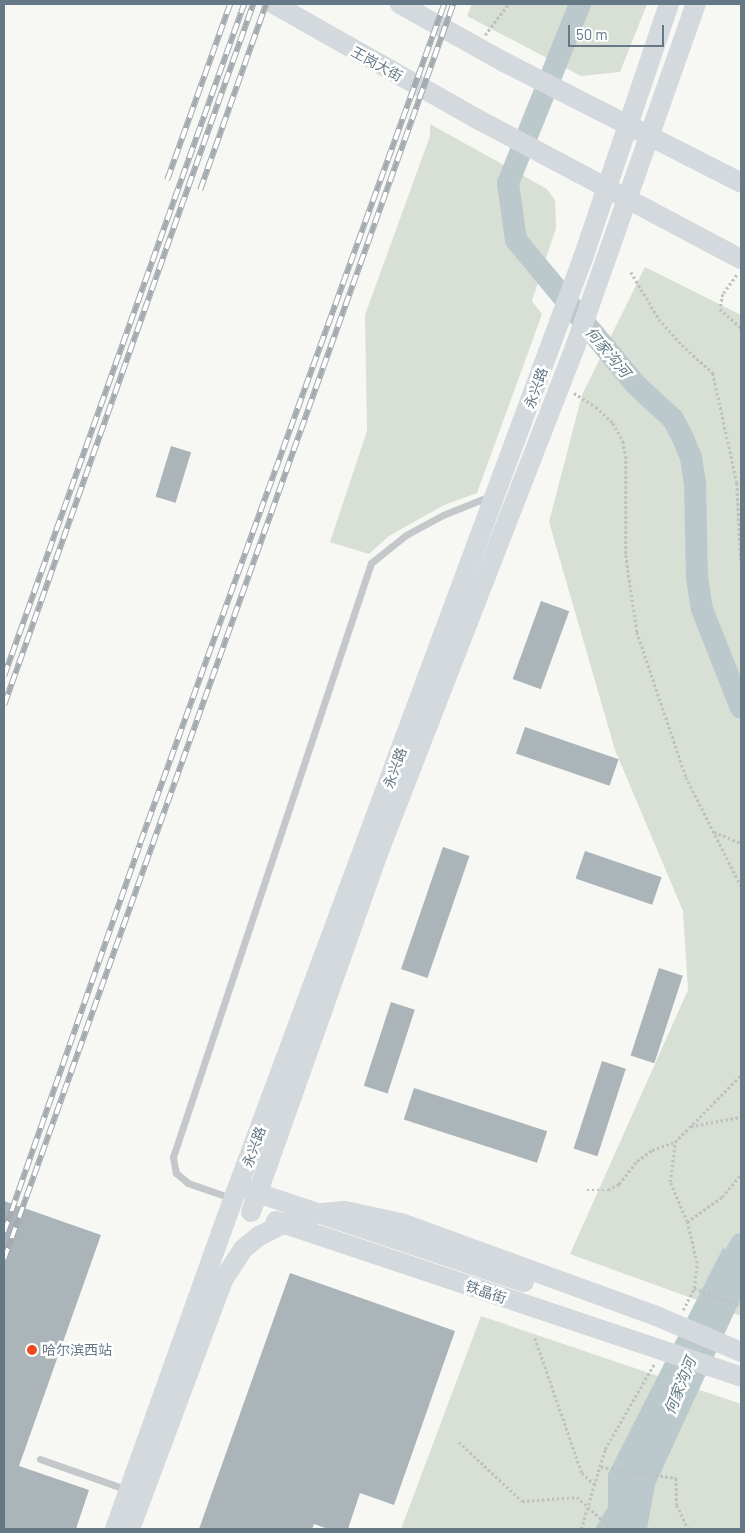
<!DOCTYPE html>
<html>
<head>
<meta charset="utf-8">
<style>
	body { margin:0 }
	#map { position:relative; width:745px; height:1533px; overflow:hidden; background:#f7f7f4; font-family:Barlow,"Noto Sans SC",sans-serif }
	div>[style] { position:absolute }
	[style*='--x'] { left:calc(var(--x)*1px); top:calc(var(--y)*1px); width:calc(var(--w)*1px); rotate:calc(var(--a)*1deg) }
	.green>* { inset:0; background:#d8dfd5 }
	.water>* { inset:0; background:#bbc8cc }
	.river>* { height:22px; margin:-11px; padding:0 11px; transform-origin:11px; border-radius:11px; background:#bbc8cc }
	.building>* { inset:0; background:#abb4b9; transform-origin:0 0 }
	.path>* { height:2.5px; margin-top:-1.25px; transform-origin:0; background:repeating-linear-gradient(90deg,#bec0c2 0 2.5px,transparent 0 5px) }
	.lane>* { height:7px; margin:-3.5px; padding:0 3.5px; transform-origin:3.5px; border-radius:3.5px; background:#c4c8cb }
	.secondary>* { height:20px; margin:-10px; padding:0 10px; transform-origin:10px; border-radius:10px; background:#d4d9dd }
	.rail>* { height:5.5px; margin-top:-2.75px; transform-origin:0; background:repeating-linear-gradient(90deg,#fff 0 11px,#a4abb0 0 22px); box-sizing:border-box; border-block:1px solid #a4abb0 }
	.dots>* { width:14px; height:14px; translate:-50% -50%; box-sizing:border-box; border:2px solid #fff; border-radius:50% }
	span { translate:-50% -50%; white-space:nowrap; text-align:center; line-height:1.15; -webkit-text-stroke:5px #fff; paint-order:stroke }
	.street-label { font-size:14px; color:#657886 }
	.poi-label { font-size:14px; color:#657886 }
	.left { translate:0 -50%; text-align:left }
	.water-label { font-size:15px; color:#607a83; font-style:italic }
	.frame { position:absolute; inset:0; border:5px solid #657886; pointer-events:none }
	.scale { position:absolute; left:568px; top:25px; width:96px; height:22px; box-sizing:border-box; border:2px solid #657886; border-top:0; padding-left:6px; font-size:15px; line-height:18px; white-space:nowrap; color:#657886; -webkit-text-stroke:4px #fff; paint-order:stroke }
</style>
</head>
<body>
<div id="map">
	<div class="green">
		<i style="clip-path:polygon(472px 4px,647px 4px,620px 72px,581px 76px,467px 16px)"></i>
		<i style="clip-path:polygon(430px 124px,547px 189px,555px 200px,556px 228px,532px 301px,542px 314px,477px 493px,444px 505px,389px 536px,369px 554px,330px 542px,367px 431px,365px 315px,430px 136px)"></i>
		<i style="clip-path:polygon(645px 267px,741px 315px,741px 1316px,570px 1254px,688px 990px,683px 911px,615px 750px,549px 522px,582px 395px)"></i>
		<i style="clip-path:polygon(481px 1316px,741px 1404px,741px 1529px,401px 1529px)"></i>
	</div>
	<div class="water">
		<i style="clip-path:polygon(723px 1248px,741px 1257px,741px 1298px,655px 1485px,647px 1529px,595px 1529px,608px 1507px,608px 1474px)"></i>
	</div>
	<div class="river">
		<i style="--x:580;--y:4;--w:193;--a:111.9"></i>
		<i style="--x:508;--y:183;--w:58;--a:82"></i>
		<i style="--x:516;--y:240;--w:188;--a:50.4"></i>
		<i style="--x:636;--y:385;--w:50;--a:42.6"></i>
		<i style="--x:673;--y:419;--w:21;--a:62"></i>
		<i style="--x:683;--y:438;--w:22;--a:68"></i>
		<i style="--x:691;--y:458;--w:25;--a:81"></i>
		<i style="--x:695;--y:483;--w:95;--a:88.8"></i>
		<i style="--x:697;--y:578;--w:31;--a:81"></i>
		<i style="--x:702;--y:609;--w:106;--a:68.5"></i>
		<i style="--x:721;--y:1280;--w:41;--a:-60.9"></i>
	</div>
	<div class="building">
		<i style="left:171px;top:446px;width:21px;height:53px;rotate:17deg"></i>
		<i style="left:541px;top:601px;width:30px;height:83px;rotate:20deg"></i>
		<i style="left:525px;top:727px;width:99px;height:28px;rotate:19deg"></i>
		<i style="left:443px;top:847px;width:28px;height:129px;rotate:19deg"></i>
		<i style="left:585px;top:851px;width:81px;height:29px;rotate:19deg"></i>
		<i style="left:659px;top:968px;width:25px;height:92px;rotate:18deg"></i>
		<i style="left:391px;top:1002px;width:25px;height:88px;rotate:18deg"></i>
		<i style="left:602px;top:1061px;width:25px;height:92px;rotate:18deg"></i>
		<i style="left:414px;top:1088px;width:140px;height:33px;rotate:18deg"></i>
		<i style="clip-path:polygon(4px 1201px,101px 1235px,19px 1466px,89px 1490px,76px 1529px,4px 1529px)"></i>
		<i style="clip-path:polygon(290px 1273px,455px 1331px,394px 1505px,360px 1493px,348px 1529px,328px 1529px,314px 1524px,312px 1529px,199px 1529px)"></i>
	</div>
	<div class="path">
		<i style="--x:485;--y:35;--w:39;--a:-53"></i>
		<i style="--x:631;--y:272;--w:55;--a:59.2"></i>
		<i style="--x:659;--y:319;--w:35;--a:49"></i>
		<i style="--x:682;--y:345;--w:42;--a:42.1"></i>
		<i style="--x:713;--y:373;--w:113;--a:77.7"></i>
		<i style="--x:737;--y:483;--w:78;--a:87.1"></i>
		<i style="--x:737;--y:275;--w:24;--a:126"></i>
		<i style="--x:723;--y:294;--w:15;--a:101"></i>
		<i style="--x:720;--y:309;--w:28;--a:42"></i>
		<i style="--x:574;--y:393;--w:26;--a:32"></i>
		<i style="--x:596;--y:407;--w:23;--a:43"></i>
		<i style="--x:613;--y:423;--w:21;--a:61"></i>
		<i style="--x:623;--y:441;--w:15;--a:79"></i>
		<i style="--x:626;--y:456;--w:99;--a:90"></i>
		<i style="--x:626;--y:555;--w:78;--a:81.9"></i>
		<i style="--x:637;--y:632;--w:153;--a:71.3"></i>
		<i style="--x:686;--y:777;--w:122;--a:63.2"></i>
		<i style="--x:714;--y:832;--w:29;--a:22"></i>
		<i style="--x:691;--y:1126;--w:51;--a:-10.2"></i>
		<i style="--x:587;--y:1190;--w:21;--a:0"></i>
		<i style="--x:608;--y:1190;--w:13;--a:-29"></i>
		<i style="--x:619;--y:1184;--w:29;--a:-52"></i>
		<i style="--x:637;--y:1161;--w:19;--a:-36"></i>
		<i style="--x:652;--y:1150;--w:24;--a:-19"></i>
		<i style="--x:687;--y:1222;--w:43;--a:-35.5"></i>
		<i style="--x:722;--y:1197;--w:30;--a:-50"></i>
		<i style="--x:694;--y:1288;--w:50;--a:19.9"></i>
		<i style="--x:683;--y:1310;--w:25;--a:-63"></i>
		<i style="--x:694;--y:1288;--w:25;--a:-83"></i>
		<i style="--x:697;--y:1263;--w:42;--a:-103.7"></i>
		<i style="--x:687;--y:1222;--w:43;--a:-113"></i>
		<i style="--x:670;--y:1182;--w:40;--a:-82.9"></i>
		<i style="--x:675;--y:1142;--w:94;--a:-45.4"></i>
		<i style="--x:535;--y:1338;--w:143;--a:70.8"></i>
		<i style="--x:582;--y:1473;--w:18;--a:41"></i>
		<i style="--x:459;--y:1442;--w:86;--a:43.1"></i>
		<i style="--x:522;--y:1501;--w:55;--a:-4.2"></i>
		<i style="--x:577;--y:1497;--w:47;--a:42.4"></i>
		<i style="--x:601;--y:1467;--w:76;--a:8.3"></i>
		<i style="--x:676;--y:1478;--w:27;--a:88"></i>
		<i style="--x:677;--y:1505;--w:26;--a:65"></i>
		<i style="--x:581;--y:1529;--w:84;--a:-73.3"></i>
		<i style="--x:605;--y:1449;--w:98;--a:-60"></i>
	</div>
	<div class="lane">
		<i style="--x:231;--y:1198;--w:46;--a:-160.8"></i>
		<i style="--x:188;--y:1183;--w:16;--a:-140"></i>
		<i style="--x:176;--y:1173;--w:16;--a:-101"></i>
		<i style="--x:173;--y:1157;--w:626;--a:-71.57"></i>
		<i style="--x:371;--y:563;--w:45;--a:-38.7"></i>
		<i style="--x:406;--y:535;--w:42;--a:-28.4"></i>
		<i style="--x:443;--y:515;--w:51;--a:-22"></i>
		<i style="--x:40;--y:1459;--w:93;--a:19.4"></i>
	</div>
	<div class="secondary">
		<i style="--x:274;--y:4;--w:238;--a:29.5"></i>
		<i style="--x:481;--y:121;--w:294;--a:28"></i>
		<i style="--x:400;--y:4;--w:117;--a:29.2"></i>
		<i style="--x:502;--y:61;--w:268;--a:27"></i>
		<i style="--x:246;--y:1189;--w:293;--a:18.5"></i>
		<i style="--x:251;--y:1212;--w:378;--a:-70.5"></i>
		<i style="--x:377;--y:856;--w:546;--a:-68.74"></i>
		<i style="--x:575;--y:347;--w:364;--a:-70.6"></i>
		<i style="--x:276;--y:1221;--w:490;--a:18.5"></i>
		<i style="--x:115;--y:1529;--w:344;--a:-70.3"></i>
		<i style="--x:231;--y:1205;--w:1010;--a:-69.61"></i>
		<i style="--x:583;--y:258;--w:268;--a:-71.3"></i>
		<i style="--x:130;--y:1529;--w:266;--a:-69.5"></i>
		<i style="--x:223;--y:1280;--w:37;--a:-57"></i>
		<i style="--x:243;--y:1249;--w:21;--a:-39"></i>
		<i style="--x:259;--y:1236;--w:47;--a:-26.6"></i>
		<i style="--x:301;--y:1215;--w:44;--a:-5.2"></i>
		<i style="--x:345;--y:1211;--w:57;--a:12.1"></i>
		<i style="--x:401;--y:1223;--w:269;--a:20"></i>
		<i style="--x:654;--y:1315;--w:95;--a:23"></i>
	</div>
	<div class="rail">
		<i style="--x:167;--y:180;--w:187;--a:-70.3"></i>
		<i style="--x:200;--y:190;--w:197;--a:-70.5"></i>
		<i style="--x:4;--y:676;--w:714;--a:-70.35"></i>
		<i style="--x:4;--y:705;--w:744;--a:-70.44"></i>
		<i style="--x:4;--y:1232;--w:412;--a:-70.7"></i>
		<i style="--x:140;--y:843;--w:892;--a:-70.08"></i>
		<i style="--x:4;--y:1259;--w:1333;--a:-70.31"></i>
	</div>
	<div class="dots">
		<i style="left:32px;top:1350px;background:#eb4a20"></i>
	</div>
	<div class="street-label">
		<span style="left:377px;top:64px;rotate:29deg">王岗大街</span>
		<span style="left:536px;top:388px;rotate:-70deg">永兴路</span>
		<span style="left:395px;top:768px;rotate:-70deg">永兴路</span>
		<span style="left:254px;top:1147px;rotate:-70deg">永兴路</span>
		<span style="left:486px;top:1292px;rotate:19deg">铁晶街</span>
	</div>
	<div class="poi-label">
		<span class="left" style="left:42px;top:1350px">哈尔滨西站</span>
	</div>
	<div class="water-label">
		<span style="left:608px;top:352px;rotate:50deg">何家沟河</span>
		<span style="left:680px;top:1386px;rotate:-68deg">何家沟河</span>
	</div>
	<div class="frame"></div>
	<div class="scale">50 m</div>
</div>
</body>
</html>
